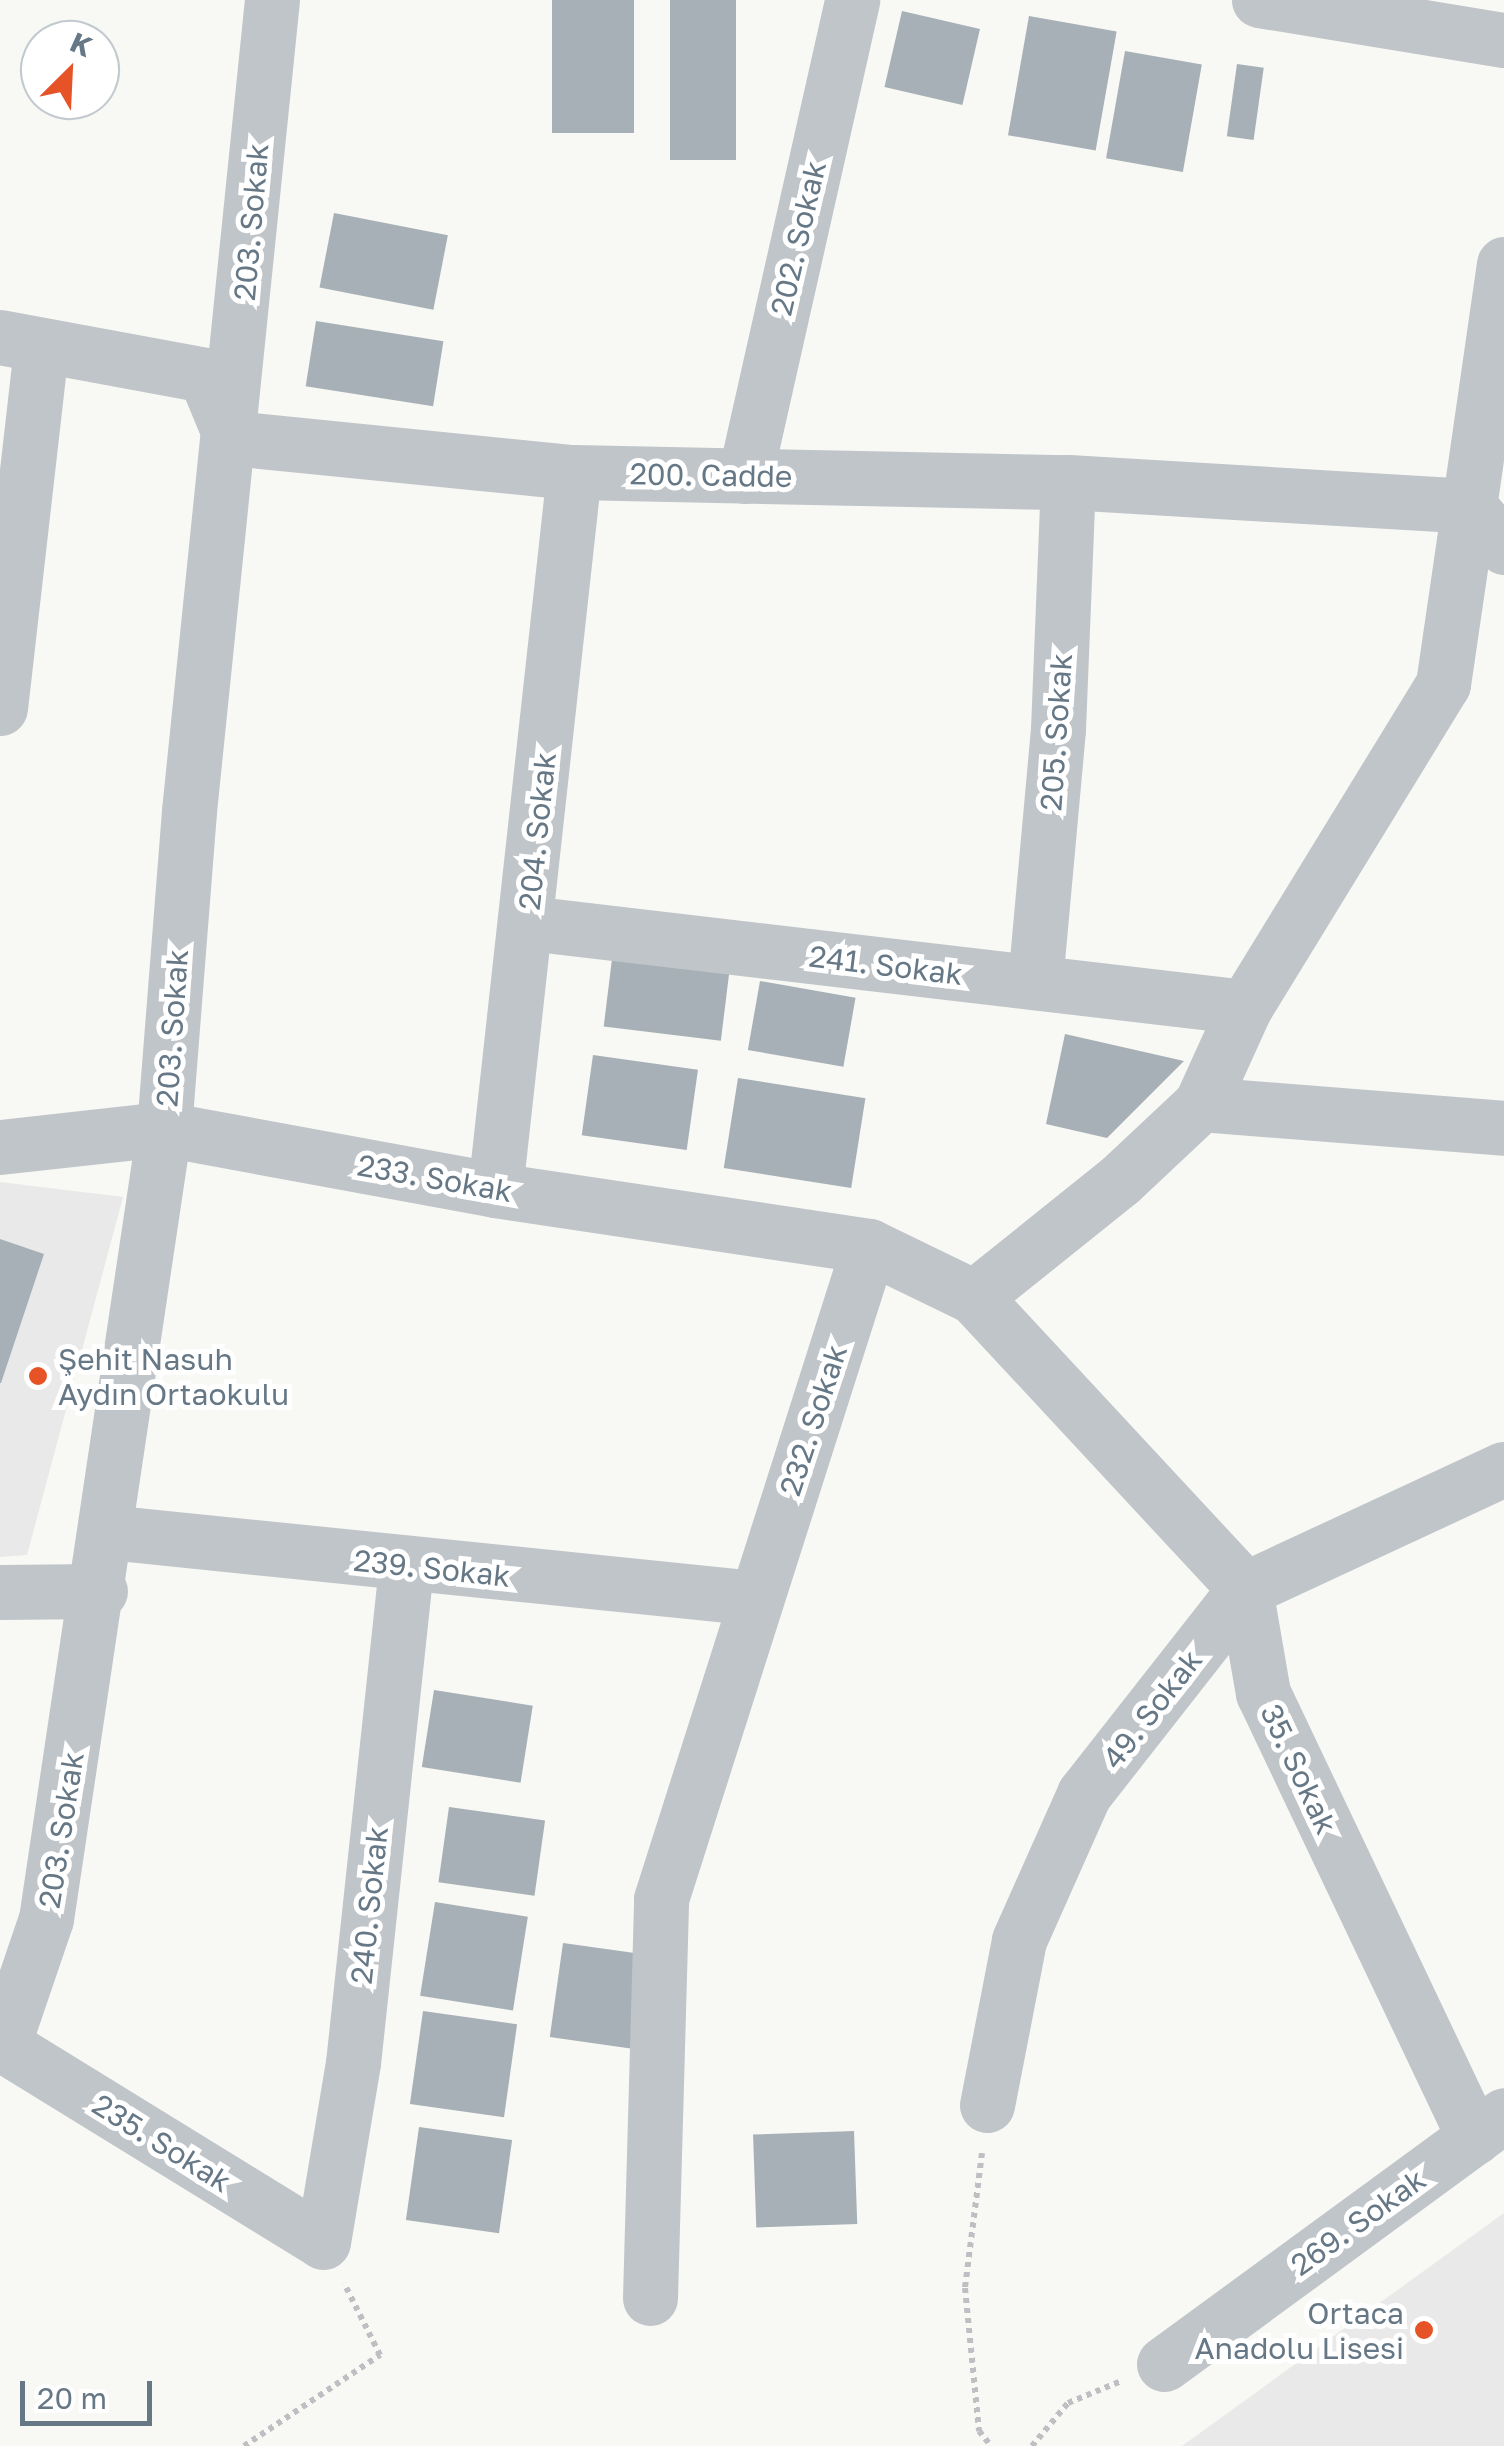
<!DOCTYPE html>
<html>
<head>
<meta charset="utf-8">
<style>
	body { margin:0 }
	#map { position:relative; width:1504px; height:2446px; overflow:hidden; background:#f8f8f4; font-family:"Golos Text",sans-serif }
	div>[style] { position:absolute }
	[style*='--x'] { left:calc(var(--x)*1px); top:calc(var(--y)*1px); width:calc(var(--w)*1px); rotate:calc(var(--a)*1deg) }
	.built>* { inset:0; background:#e8e9e8 }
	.building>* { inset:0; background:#a7b0b6; transform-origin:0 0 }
	.path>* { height:6px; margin-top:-3px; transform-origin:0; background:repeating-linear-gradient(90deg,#bdbfc2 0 5px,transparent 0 10px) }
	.minor>* { height:55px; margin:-27.5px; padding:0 27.5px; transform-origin:27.5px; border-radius:27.5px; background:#c0c5c9 }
	.dots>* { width:28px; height:28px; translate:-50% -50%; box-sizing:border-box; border:5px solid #fff; border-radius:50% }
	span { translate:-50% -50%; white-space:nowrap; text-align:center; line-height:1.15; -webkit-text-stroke:10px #fff; paint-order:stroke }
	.street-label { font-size:30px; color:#667886 }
	.poi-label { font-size:30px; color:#667886 }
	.left { translate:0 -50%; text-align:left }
	.right { translate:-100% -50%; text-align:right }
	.north { position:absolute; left:20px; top:20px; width:100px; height:100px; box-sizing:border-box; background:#fff; border:2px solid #c2c9cf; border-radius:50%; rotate:24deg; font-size:28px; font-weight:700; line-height:40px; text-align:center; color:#667886 }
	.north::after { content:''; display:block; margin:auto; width:35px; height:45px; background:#e55327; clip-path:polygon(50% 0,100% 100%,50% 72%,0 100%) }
	.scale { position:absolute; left:20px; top:2381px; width:132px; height:45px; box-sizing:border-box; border:5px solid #667886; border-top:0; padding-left:12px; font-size:30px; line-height:35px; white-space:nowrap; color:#667886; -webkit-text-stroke:8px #fff; paint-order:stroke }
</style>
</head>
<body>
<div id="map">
	<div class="built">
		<i style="clip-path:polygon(0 1182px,123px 1197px,27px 1555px,0 1557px)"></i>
		<i style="clip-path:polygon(1504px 2213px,1504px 2446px,1182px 2446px)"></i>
	</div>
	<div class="building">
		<i style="left:552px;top:0;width:82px;height:133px"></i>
		<i style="left:670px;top:0;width:66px;height:160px"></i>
		<i style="left:902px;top:11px;width:80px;height:78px;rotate:13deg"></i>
		<i style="left:1029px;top:16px;width:89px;height:121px;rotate:10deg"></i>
		<i style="left:1125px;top:51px;width:78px;height:109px;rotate:10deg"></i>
		<i style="left:1237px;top:64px;width:27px;height:73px;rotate:8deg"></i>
		<i style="left:334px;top:213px;width:116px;height:76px;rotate:11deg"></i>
		<i style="left:316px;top:321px;width:129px;height:66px;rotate:9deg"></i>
		<i style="left:612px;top:959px;width:118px;height:68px;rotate:7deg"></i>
		<i style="left:760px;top:981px;width:97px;height:70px;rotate:10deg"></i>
		<i style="clip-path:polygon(1065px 1034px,1184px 1061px,1107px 1138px,1046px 1124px)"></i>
		<i style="left:593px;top:1055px;width:106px;height:81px;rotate:8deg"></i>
		<i style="left:738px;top:1078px;width:129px;height:91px;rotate:9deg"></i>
		<i style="clip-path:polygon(0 1239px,44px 1254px,1px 1383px,0 1383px)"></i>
		<i style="left:434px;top:1690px;width:100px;height:78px;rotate:9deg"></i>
		<i style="left:449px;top:1807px;width:97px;height:76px;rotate:8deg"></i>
		<i style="left:435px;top:1902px;width:94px;height:95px;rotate:9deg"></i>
		<i style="left:563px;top:1943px;width:94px;height:95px;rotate:8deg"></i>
		<i style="left:423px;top:2011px;width:95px;height:94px;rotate:8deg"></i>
		<i style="left:419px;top:2127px;width:94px;height:94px;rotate:8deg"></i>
		<i style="left:854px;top:2131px;width:93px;height:101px;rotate:88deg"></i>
	</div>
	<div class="path">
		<i style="--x:982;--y:2153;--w:136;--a:97.2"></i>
		<i style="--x:965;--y:2288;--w:144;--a:84.4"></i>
		<i style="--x:979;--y:2431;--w:19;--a:51"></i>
		<i style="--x:244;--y:2446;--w:164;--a:-33.8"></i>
		<i style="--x:380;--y:2355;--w:80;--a:-116.6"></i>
		<i style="--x:1032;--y:2446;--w:56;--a:-50.1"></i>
		<i style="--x:1068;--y:2403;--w:57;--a:-22.5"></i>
	</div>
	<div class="minor">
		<i style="--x:1259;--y:0;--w:248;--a:9.3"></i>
		<i style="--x:1504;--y:264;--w:245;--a:98.2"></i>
		<i style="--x:1469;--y:506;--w:54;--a:49.5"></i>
		<i style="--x:0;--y:337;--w:208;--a:10.5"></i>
		<i style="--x:205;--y:375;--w:68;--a:67.6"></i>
		<i style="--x:231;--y:438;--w:345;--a:5.7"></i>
		<i style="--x:574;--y:472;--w:494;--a:1.2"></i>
		<i style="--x:1068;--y:482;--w:402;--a:3.4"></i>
		<i style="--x:1469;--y:506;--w:180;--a:98.3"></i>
		<i style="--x:1443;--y:684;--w:379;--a:121.5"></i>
		<i style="--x:1245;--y:1007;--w:107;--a:114.4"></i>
		<i style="--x:745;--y:476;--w:488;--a:-77.3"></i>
		<i style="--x:0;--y:708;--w:364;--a:-83.5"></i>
		<i style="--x:528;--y:923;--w:722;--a:6.68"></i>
		<i style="--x:1035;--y:982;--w:254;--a:-84.8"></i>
		<i style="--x:1058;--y:729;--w:247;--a:-87.7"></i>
		<i style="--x:0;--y:1147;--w:165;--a:-6.3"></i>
		<i style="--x:164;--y:1129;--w:337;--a:10.4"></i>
		<i style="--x:495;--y:1190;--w:378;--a:8.5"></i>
		<i style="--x:495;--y:1190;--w:722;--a:-83.72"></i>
		<i style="--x:974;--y:1297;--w:398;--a:47.1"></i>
		<i style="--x:1245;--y:1589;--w:106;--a:80.2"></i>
		<i style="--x:1263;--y:1693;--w:492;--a:64.6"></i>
		<i style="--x:108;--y:1532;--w:651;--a:5.82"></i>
		<i style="--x:0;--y:1592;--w:100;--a:-0.6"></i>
		<i style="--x:0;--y:2043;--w:379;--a:31.6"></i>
		<i style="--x:323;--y:2242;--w:181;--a:-80.5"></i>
		<i style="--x:353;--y:2063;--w:499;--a:-83.9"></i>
		<i style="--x:3;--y:2045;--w:133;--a:-71.2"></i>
		<i style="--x:46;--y:1919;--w:799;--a:-81.5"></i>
		<i style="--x:164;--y:1129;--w:319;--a:-85.5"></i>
		<i style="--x:189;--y:811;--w:815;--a:-84.16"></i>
		<i style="--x:987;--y:2105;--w:168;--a:-79"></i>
		<i style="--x:1019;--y:1940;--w:160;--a:-66"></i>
		<i style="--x:1084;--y:1794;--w:261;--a:-51.9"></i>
		<i style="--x:1245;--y:1589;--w:285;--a:-24.9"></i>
		<i style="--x:650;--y:2298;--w:399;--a:-88.4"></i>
		<i style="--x:661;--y:1899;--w:685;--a:-72.33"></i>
		<i style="--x:869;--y:1246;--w:117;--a:25.9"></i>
		<i style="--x:974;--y:1297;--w:187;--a:-38.7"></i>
		<i style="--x:1120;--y:1180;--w:111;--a:-43.2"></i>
		<i style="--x:1201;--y:1104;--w:304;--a:4.5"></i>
		<i style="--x:1164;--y:2364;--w:421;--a:-36.2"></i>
	</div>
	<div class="dots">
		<i style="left:38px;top:1376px;background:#e55327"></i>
		<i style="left:1424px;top:2330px;background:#e55327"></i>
	</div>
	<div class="street-label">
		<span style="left:251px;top:222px;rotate:-85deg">203. Sokak</span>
		<span style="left:798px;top:238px;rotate:-77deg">202. Sokak</span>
		<span style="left:711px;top:475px;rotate:1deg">200. Cadde</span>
		<span style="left:1056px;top:732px;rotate:-86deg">205. Sokak</span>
		<span style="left:537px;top:831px;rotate:-84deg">204. Sokak</span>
		<span style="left:886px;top:965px;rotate:7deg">241. Sokak</span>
		<span style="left:172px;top:1028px;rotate:-86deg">203. Sokak</span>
		<span style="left:435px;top:1178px;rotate:10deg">233. Sokak</span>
		<span style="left:813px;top:1420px;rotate:-72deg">232. Sokak</span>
		<span style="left:432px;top:1568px;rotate:6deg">239. Sokak</span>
		<span style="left:1152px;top:1709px;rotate:-52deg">49. Sokak</span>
		<span style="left:1299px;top:1769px;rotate:65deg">35. Sokak</span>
		<span style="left:61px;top:1830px;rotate:-81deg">203. Sokak</span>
		<span style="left:369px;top:1905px;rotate:-84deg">240. Sokak</span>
		<span style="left:162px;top:2143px;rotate:32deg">235. Sokak</span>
		<span style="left:1358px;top:2222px;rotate:-36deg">269. Sokak</span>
	</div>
	<div class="poi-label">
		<span class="left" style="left:58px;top:1376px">Şehit Nasuh<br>Aydın Ortaokulu</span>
		<span class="right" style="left:1404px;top:2330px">Ortaca<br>Anadolu Lisesi</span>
	</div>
	<div class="north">K</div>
	<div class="scale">20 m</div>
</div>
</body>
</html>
